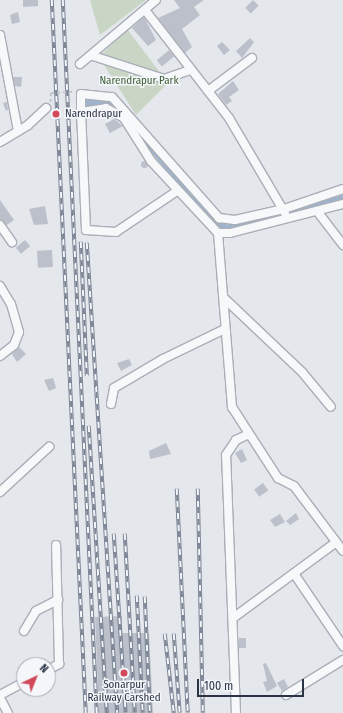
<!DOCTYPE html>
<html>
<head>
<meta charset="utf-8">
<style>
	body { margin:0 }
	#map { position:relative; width:343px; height:713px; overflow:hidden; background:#e4e7ec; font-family:"Fira Sans Condensed",sans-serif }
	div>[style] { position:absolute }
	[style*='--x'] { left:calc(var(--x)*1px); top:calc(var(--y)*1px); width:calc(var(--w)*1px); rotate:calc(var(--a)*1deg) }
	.green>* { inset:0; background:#c9d6c5 }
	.canal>* { height:7px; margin:-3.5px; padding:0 3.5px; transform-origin:3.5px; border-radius:3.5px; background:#9fb4cc }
	.building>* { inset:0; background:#bbc0ca; transform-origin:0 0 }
	.round { border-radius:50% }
	.path>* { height:1.5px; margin-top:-0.75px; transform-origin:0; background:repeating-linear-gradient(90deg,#c2c5cb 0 3px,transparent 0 6px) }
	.roads { filter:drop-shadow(1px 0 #a9aeb7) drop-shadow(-1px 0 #a9aeb7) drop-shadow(0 1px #a9aeb7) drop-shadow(0 -1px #a9aeb7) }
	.minor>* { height:8px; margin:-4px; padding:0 4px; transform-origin:4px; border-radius:4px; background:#f7f8fa }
	.rail>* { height:3.5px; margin-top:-1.75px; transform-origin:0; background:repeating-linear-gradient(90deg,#f4f6f9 0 6px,#7d8696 0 12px); box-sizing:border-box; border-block:1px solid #7d8696 }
	.path-bridge>* { height:1.5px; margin-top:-0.75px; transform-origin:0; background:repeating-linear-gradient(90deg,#c2c5cb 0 3px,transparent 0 6px) }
	.dots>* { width:11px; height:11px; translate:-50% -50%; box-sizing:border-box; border:2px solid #f4f6f9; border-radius:50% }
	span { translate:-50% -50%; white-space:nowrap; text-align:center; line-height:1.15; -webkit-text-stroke:3px #f4f6f9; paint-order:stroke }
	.park-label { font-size:11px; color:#3f6138 }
	.poi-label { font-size:11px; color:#2b3445 }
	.left { translate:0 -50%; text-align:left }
	.north { position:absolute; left:16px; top:657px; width:40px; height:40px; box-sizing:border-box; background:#f4f6f9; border:1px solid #a4a8b1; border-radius:50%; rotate:43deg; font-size:11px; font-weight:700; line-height:16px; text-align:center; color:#2b3445 }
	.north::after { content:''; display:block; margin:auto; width:14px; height:18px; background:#d1495b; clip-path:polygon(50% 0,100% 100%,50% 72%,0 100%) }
	.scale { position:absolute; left:197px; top:679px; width:107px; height:18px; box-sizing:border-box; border:2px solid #2b3445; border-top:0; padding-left:5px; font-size:12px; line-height:14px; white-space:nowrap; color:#2b3445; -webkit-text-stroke:3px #f4f6f9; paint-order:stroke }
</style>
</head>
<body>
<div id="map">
	<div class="green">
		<i style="clip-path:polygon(90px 0,146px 0,100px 35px)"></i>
		<i style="clip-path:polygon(127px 29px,168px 83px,136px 115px,99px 57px)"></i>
	</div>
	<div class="canal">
		<i style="--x:81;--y:102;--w:25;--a:-2"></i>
		<i style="--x:106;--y:101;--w:16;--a:27"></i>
		<i style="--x:143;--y:137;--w:107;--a:49.9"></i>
		<i style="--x:212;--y:219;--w:17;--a:33"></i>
		<i style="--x:226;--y:228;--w:121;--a:-14.4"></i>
	</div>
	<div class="building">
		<i style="clip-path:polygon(23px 0,38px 0,38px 6px,23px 7px)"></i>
		<i style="clip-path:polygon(174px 0,204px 0,194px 7px,200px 15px,182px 29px,192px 47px,185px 53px,158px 18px,180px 8px)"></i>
		<i style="left:253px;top:0;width:8px;height:11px;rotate:45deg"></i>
		<i style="clip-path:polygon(18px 12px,20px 22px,12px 24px,10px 15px)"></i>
		<i style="clip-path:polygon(144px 17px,156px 40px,148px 46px,132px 28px)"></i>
		<i style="clip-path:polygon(250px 38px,254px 42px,242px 58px,236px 51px)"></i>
		<i style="clip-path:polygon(222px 42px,230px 50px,224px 55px,217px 46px)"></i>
		<i style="left:169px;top:50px;width:8px;height:16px;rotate:50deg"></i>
		<i style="clip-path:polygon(13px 77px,22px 77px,21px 87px,15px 86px)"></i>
		<i style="clip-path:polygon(233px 81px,239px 90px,229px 97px,232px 101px,226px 105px,218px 94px)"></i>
		<i style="clip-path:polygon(7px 102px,8px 110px,6px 111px,3px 103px)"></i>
		<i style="clip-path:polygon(114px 119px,123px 126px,110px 133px,105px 124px)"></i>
		<i class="round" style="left:140.5px;top:160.5px;width:7px;height:7px"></i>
		<i style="clip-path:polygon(0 200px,14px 220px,7px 225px,0 220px)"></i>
		<i style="clip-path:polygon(45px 206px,48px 224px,34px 225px,29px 209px)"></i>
		<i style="left:25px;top:240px;width:8px;height:12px;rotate:50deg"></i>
		<i style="left:52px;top:250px;width:17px;height:15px;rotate:87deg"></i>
		<i style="clip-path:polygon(19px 347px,26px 354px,17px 362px,12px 354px)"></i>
		<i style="clip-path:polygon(129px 359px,132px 365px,121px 371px,117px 363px)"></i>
		<i style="clip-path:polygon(53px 378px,56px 388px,49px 391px,44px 380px)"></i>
		<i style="clip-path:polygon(166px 443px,171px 454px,150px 459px,149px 451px)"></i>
		<i style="clip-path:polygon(242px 449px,247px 460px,241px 463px,235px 453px)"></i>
		<i style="left:263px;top:483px;width:9px;height:11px;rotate:54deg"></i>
		<i style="clip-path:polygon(296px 513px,299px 519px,290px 525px,286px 521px)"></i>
		<i style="clip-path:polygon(280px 514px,285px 522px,275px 527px,270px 520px)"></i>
		<i style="clip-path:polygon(122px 616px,122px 633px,149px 633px,153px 713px,99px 713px,95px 617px)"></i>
		<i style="left:239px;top:638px;width:7px;height:10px"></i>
		<i style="clip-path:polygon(266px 663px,277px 686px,267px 692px,263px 682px,267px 681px,263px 664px)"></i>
		<i style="clip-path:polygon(284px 679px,288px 687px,282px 691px,277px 683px)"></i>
	</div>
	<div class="path">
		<i style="--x:51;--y:93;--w:9;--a:90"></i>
	</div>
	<div class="roads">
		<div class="minor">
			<i style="--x:145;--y:10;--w:137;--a:52.1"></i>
			<i style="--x:229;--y:118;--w:110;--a:59.5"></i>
			<i style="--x:0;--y:35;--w:98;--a:79.4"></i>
			<i style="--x:93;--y:56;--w:75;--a:17.9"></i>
			<i style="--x:164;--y:79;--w:28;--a:-19"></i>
			<i style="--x:80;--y:64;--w:99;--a:-40.1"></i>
			<i style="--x:208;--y:91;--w:55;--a:-36.9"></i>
			<i style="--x:81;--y:112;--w:18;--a:-90"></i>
			<i style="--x:81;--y:94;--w:31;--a:6"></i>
			<i style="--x:112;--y:97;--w:162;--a:48.5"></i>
			<i style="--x:219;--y:218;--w:16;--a:7"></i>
			<i style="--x:235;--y:220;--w:50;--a:-12.7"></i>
			<i style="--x:284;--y:209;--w:62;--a:-18.7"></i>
			<i style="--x:0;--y:142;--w:33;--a:-31"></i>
			<i style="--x:28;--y:125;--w:25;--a:-43"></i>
			<i style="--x:177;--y:191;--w:73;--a:146.1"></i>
			<i style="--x:116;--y:232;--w:30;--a:-176"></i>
			<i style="--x:86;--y:230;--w:118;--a:-92.4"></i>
			<i style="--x:81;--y:112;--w:25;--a:-9"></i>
			<i style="--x:106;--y:108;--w:21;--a:29"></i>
			<i style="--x:124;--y:118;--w:51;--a:57.9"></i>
			<i style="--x:151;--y:161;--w:98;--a:47.1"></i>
			<i style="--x:218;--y:233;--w:12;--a:0"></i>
			<i style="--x:230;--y:233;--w:117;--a:-14.4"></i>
			<i style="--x:317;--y:211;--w:43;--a:52.6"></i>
			<i style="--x:0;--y:225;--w:21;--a:55"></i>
			<i style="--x:218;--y:233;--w:175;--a:85.4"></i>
			<i style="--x:232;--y:407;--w:85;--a:57.1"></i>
			<i style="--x:278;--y:478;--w:18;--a:27"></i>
			<i style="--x:294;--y:486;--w:81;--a:53"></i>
			<i style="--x:0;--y:286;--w:21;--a:59"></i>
			<i style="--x:11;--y:304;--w:29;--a:74"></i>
			<i style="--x:19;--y:332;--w:14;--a:111"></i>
			<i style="--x:14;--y:345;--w:18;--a:142"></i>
			<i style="--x:225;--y:299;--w:106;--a:43.5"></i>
			<i style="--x:302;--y:372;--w:45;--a:50.4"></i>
			<i style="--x:111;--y:404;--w:16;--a:-79"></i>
			<i style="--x:114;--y:388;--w:57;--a:-30.6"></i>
			<i style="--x:163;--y:359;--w:69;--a:-25.8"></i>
			<i style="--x:0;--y:492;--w:67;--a:-42.6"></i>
			<i style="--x:295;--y:575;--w:86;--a:55.9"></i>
			<i style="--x:233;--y:618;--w:127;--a:-36.3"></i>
			<i style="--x:24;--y:631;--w:23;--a:-59"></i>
			<i style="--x:36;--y:611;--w:25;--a:-27"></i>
			<i style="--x:48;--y:670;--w:13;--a:-29"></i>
			<i style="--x:59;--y:664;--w:119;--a:-91.4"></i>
			<i style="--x:0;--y:695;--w:27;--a:-28"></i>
			<i style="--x:286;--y:695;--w:67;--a:-31.6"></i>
			<i style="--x:0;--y:698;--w:17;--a:62"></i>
			<i style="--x:236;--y:713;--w:258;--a:-92.2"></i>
			<i style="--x:226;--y:455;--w:18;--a:-56"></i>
			<i style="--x:236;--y:440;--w:14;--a:-25"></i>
		</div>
	</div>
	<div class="rail">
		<i style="--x:52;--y:0;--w:714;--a:87.27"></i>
		<i style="--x:63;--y:0;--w:714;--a:87.27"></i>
		<i style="--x:81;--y:242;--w:134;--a:87.4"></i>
		<i style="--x:87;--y:243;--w:471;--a:86.3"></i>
		<i style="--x:89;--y:426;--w:288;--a:86.4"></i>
		<i style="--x:177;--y:489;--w:224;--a:87.2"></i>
		<i style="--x:198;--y:489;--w:224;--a:88.7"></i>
		<i style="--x:114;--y:534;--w:179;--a:86.2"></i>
		<i style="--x:125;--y:534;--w:179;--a:86.8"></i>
		<i style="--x:137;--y:596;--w:117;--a:87.1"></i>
		<i style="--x:145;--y:597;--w:116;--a:87.5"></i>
		<i style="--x:165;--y:634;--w:80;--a:83.5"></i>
		<i style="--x:174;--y:634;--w:79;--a:85.7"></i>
	</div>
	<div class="path-bridge">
		<i style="--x:51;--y:93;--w:22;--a:-3"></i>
	</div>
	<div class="dots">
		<i style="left:56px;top:114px;background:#d1495b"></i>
		<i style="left:124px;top:673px;background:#d1495b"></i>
	</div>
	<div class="park-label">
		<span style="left:139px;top:81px">Narendrapur Park</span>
	</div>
	<div class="poi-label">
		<span class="left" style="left:65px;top:114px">Narendrapur</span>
		<span style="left:124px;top:692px">Sonarpur<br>Railway Carshed</span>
	</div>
	<div class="north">N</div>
	<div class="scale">100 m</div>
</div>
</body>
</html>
